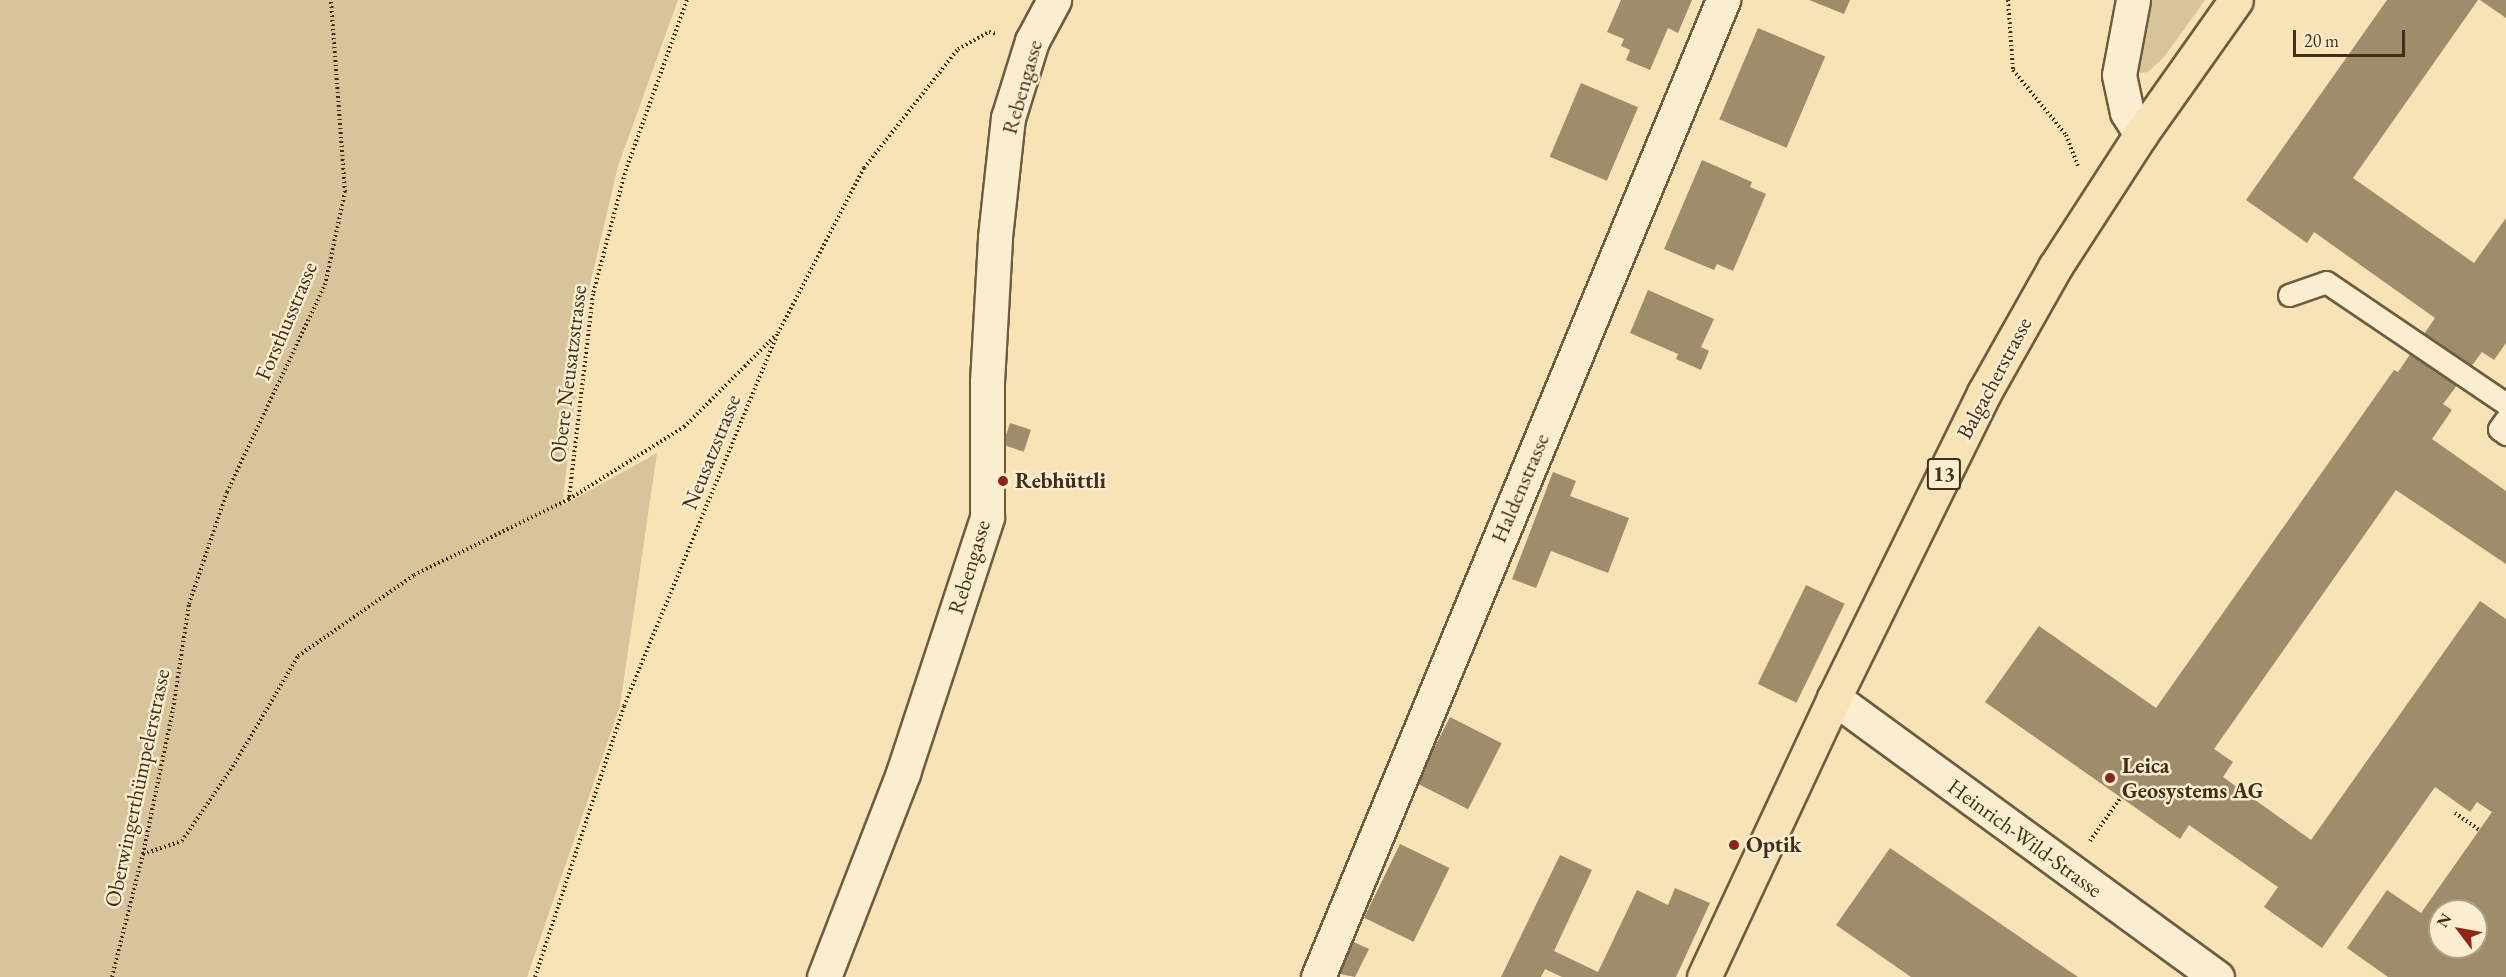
<!DOCTYPE html>
<html>
<head>
<meta charset="utf-8">
<style>
	body { margin:0 }
	#map { position:relative; width:2506px; height:977px; overflow:hidden; background:#f7e3b6; font-family:"EB Garamond",serif }
	div>[style] { position:absolute }
	[style*='--x'] { left:calc(var(--x)*1px); top:calc(var(--y)*1px); width:calc(var(--w)*1px); rotate:calc(var(--a)*1deg) }
	.green>* { inset:0; background:#d8c49b }
	.building>* { inset:0; background:#9f8c6a; transform-origin:0 0 }
	.path>* { height:4px; margin-top:-2px; transform-origin:0; background:repeating-linear-gradient(90deg,#402e18 0 1.5px,transparent 0 4.5px) }
	.roads { filter:drop-shadow(2px 0 #6e5b40) drop-shadow(-2px 0 #6e5b40) drop-shadow(0 2px #6e5b40) drop-shadow(0 -2px #6e5b40) }
	.lane>* { height:21px; margin:-10.5px; padding:0 10.5px; transform-origin:10.5px; border-radius:10.5px; background:#faedd0 }
	.street>* { height:33px; margin:-16.5px; padding:0 16.5px; transform-origin:16.5px; border-radius:16.5px; background:#faedd0 }
	.primary>* { height:33px; margin:-16.5px; padding:0 16.5px; transform-origin:16.5px; border-radius:16.5px; background:#f7e3b6 }
	.dots>* { width:16px; height:16px; translate:-50% -50%; box-sizing:border-box; border:3px solid #faedd0; border-radius:50% }
	span { translate:-50% -50%; white-space:nowrap; text-align:center; line-height:1.15; -webkit-text-stroke:5px #faedd0; paint-order:stroke }
	.shield-label span { padding:2px 4px; background:#faedd0; border:2px solid; border-radius:4px; -webkit-text-stroke-width:0 }
	.shield-label { font-size:21px; color:#402e18; font-weight:700 }
	.street-label { font-size:22px; color:#402e18 }
	.poi-label { font-size:22px; color:#402e18; font-weight:700 }
	.left { translate:0 -50%; text-align:left }
	.north { position:absolute; left:2428px; top:899px; width:60px; height:60px; box-sizing:border-box; background:#faedd0; border:2px solid #b0a186; border-radius:50%; rotate:302deg; font-size:16px; font-weight:700; line-height:24px; text-align:center; color:#402e18 }
	.north::after { content:''; display:block; margin:auto; width:21px; height:27px; background:#8f2418; clip-path:polygon(50% 0,100% 100%,50% 72%,0 100%) }
	.scale { position:absolute; left:2293px; top:30px; width:112px; height:27px; box-sizing:border-box; border:3px solid #402e18; border-top:0; padding-left:8px; font-size:18px; line-height:21px; white-space:nowrap; color:#402e18; -webkit-text-stroke:4px #faedd0; paint-order:stroke }
</style>
</head>
<body>
<div id="map">
	<div class="green">
		<i style="clip-path:polygon(0 0,678px 0,618px 166px,588px 293px,562px 506px,657px 453px,620px 706px,527px 977px,0 977px)"></i>
		<i style="clip-path:polygon(2149px 0,2205px 0,2164px 57px,2148px 72px,2140px 73px,2136px 70px)"></i>
	</div>
	<div class="building">
		<i style="clip-path:polygon(1621px 0,1692px 0,1678px 33px,1668px 28px,1650px 70px,1626px 60px,1630px 50px,1621px 46px,1624px 39px,1607px 32px)"></i>
		<i style="clip-path:polygon(1809px 0,1850px 0,1844px 14px)"></i>
		<i style="clip-path:polygon(evenodd,2387px 0,2478px 0,2353px 178px,2474px 263px,2506px 218px,2506px 343px,2494px 360px,2482px 352px,2443px 404px,2452px 410px,2432px 439px,2506px 491px,2506px 564px,2396px 490px,2214px 749px,2233px 762px,2223px 777px,2311px 840px,2480px 601px,2506px 619px,2506px 977px,2388px 977px,2347px 948px,2387px 890px,2421px 913px,2492px 812px,2477px 802px,2470px 812px,2435px 787px,2322px 948px,2264px 907px,2278px 887px,2189px 825px,2180px 839px,1985px 702px,2039px 626px,2156px 708px,2394px 370px,2398px 372px,2435px 318px,2314px 232px,2307px 243px,2246px 200px,2387px 0,2440px 911px,2476px 911px,2476px 947px,2440px 947px,2440px 911px)"></i>
		<i style="clip-path:polygon(2480px 0,2506px 0,2506px 18px)"></i>
		<i style="left:1758px;top:28px;width:73px;height:99px;rotate:23deg"></i>
		<i style="left:1581px;top:83px;width:62px;height:80px;rotate:23deg"></i>
		<i style="clip-path:polygon(1702px 160px,1752px 182px,1750px 187px,1766px 194px,1733px 271px,1717px 264px,1714px 270px,1664px 249px)"></i>
		<i style="clip-path:polygon(1648px 290px,1714px 319px,1701px 347px,1709px 351px,1701px 370px,1676px 359px,1678px 354px,1630px 333px)"></i>
		<i style="left:1010px;top:423px;width:22px;height:23px;rotate:18deg"></i>
		<i style="clip-path:polygon(1553px 472px,1576px 481px,1570px 496px,1629px 518px,1608px 573px,1551px 551px,1536px 588px,1512px 579px)"></i>
		<i style="left:1806px;top:585px;width:43px;height:110px;rotate:26deg"></i>
		<i style="left:1450px;top:717px;width:58px;height:74px;rotate:27deg"></i>
		<i style="left:1400px;top:844px;width:55px;height:82px;rotate:26deg"></i>
		<i style="clip-path:polygon(1890px 848px,2078px 977px,1911px 977px,1836px 925px)"></i>
		<i style="clip-path:polygon(1560px 855px,1592px 870px,1554px 951px,1598px 972px,1637px 890px,1668px 905px,1675px 888px,1710px 903px,1676px 977px,1562px 977px,1545px 969px,1541px 977px,1501px 977px)"></i>
		<i style="clip-path:polygon(1347px 939px,1369px 949px,1355px 977px,1331px 972px)"></i>
	</div>
	<div class="path">
		<i style="--x:687;--y:0;--w:180;--a:109.8"></i>
		<i style="--x:626;--y:169;--w:129;--a:104.8"></i>
		<i style="--x:593;--y:294;--w:206;--a:96.7"></i>
		<i style="--x:569;--y:499;--w:136;--a:-32.1"></i>
		<i style="--x:684;--y:427;--w:129;--a:-45"></i>
		<i style="--x:2008;--y:0;--w:70;--a:85.9"></i>
		<i style="--x:2013;--y:70;--w:84;--a:50.8"></i>
		<i style="--x:2066;--y:135;--w:33;--a:69"></i>
		<i style="--x:2455;--y:813;--w:29;--a:35"></i>
		<i style="--x:2090;--y:841;--w:54;--a:-54.8"></i>
		<i style="--x:143;--y:854;--w:41;--a:-18.4"></i>
		<i style="--x:182;--y:841;--w:94;--a:-55.8"></i>
		<i style="--x:235;--y:763;--w:124;--a:-59.5"></i>
		<i style="--x:298;--y:656;--w:141;--a:-34.9"></i>
		<i style="--x:414;--y:575;--w:173;--a:-26.1"></i>
		<i style="--x:112;--y:977;--w:127;--a:-75.9"></i>
		<i style="--x:143;--y:854;--w:148;--a:-78.3"></i>
		<i style="--x:173;--y:709;--w:106;--a:-81.3"></i>
		<i style="--x:189;--y:604;--w:118;--a:-71.3"></i>
		<i style="--x:227;--y:492;--w:229;--a:-64.7"></i>
		<i style="--x:325;--y:285;--w:95;--a:-77.9"></i>
		<i style="--x:345;--y:192;--w:193;--a:-94.2"></i>
		<i style="--x:535;--y:977;--w:285;--a:-71.8"></i>
		<i style="--x:624;--y:706;--w:404;--a:-67.6"></i>
		<i style="--x:778;--y:333;--w:186;--a:-62.5"></i>
		<i style="--x:864;--y:168;--w:152;--a:-51.7"></i>
		<i style="--x:958;--y:49;--w:35;--a:-29"></i>
		<i style="--x:989;--y:32;--w:8;--a:14"></i>
	</div>
	<div class="roads">
		<div class="lane">
			<i style="--x:2289;--y:295;--w:39;--a:-19"></i>
			<i style="--x:2326;--y:282;--w:217;--a:34.1"></i>
			<i style="--x:2506;--y:419;--w:12;--a:125"></i>
			<i style="--x:2499;--y:429;--w:9;--a:36"></i>
		</div>
		<div class="street">
			<i style="--x:2133;--y:0;--w:76;--a:100.6"></i>
			<i style="--x:2119;--y:75;--w:38;--a:78"></i>
			<i style="--x:2127;--y:112;--w:26;--a:58"></i>
			<i style="--x:1834;--y:698;--w:474;--a:36.1"></i>
			<i style="--x:824;--y:977;--w:219;--a:-68.8"></i>
			<i style="--x:903;--y:773;--w:269;--a:-71.8"></i>
			<i style="--x:987;--y:517;--w:135;--a:-90"></i>
			<i style="--x:987;--y:382;--w:145;--a:-86.8"></i>
			<i style="--x:995;--y:237;--w:120;--a:-83.8"></i>
			<i style="--x:1008;--y:118;--w:81;--a:-72.7"></i>
			<i style="--x:1032;--y:41;--w:47;--a:-61.8"></i>
			<i style="--x:1318;--y:977;--w:1058;--a:-67.48"></i>
		</div>
		<div class="primary">
			<i style="--x:1704;--y:977;--w:308;--a:-65"></i>
			<i style="--x:1834;--y:698;--w:340;--a:-63.8"></i>
			<i style="--x:1984;--y:393;--w:145;--a:-60.6"></i>
			<i style="--x:2055;--y:267;--w:158;--a:-57.1"></i>
			<i style="--x:2141;--y:134;--w:164;--a:-54.7"></i>
		</div>
	</div>
	<div class="dots">
		<i style="left:1003px;top:481px;background:#8f2418"></i>
		<i style="left:2110px;top:778px;background:#8f2418"></i>
		<i style="left:1734px;top:845px;background:#8f2418"></i>
	</div>
	<div class="shield-label">
		<span style="left:1944px;top:474px">13</span>
	</div>
	<div class="street-label">
		<span style="left:1022px;top:87px;rotate:-74deg">Rebengasse</span>
		<span style="left:286px;top:321px;rotate:-67deg">Forsthusstrasse</span>
		<span style="left:568px;top:374px;rotate:-83deg">Obere Neusatzstrasse</span>
		<span style="left:1994px;top:378px;rotate:-62deg">Balgacherstrasse</span>
		<span style="left:711px;top:452px;rotate:-68deg">Neusatzstrasse</span>
		<span style="left:1520px;top:488px;rotate:-67deg">Haldenstrasse</span>
		<span style="left:969px;top:567px;rotate:-73deg">Rebengasse</span>
		<span style="left:137px;top:788px;rotate:-78deg">Oberwingerthümpelerstrasse</span>
		<span style="left:2025px;top:838px;rotate:36deg">Heinrich-Wild-Strasse</span>
	</div>
	<div class="poi-label">
		<span class="left" style="left:1015px;top:481px">Rebhüttli</span>
		<span class="left" style="left:2122px;top:778px">Leica<br>Geosystems AG</span>
		<span class="left" style="left:1746px;top:845px">Optik</span>
	</div>
	<div class="north">N</div>
	<div class="scale">20 m</div>
</div>
</body>
</html>
